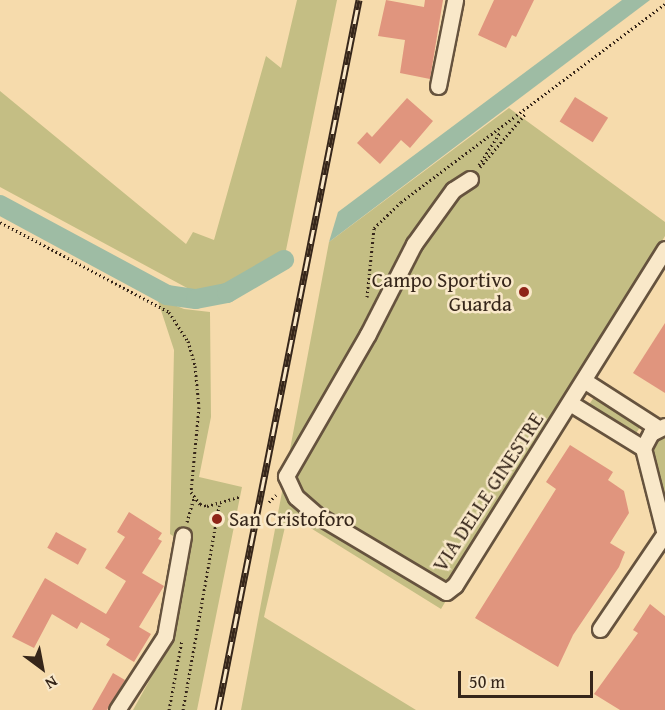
<!DOCTYPE html>
<html>
<head>
<meta charset="utf-8">
<style>
	body { margin:0 }
	#map { position:relative; width:665px; height:710px; overflow:hidden; background:#f6dbac; font-family:"Gentium Book Plus",serif }
	div>[style] { position:absolute }
	[style*='--x'] { left:calc(var(--x)*1px); top:calc(var(--y)*1px); width:calc(var(--w)*1px); rotate:calc(var(--a)*1deg) }
	.green>* { inset:0; background:#c4be84; transform-origin:0 0 }
	.water>* { inset:0; background:#9ebca4 }
	.canal>* { height:20px; margin:-10px; padding:0 10px; transform-origin:10px; border-radius:10px; background:#9ebca4 }
	.building>* { inset:0; background:#e0957e; transform-origin:0 0 }
	.path>* { height:3px; margin-top:-1.5px; transform-origin:0; background:repeating-linear-gradient(90deg,#36261a 0 1.5px,transparent 0 4.5px) }
	.roads { filter:drop-shadow(2px 0 #66533e) drop-shadow(-2px 0 #66533e) drop-shadow(0 2px #66533e) drop-shadow(0 -2px #66533e) }
	.street>* { height:15px; margin:-7.5px; padding:0 7.5px; transform-origin:7.5px; border-radius:7.5px; background:#f9e8c9 }
	.rail>* { height:7px; margin-top:-3.5px; transform-origin:0; background:repeating-linear-gradient(90deg,#f9e8c9 0 14px,#36261a 0 28px); box-sizing:border-box; border-block:2px solid #36261a }
	.dots>* { width:16px; height:16px; translate:-50% -50%; box-sizing:border-box; border:3px solid #f9e8c9; border-radius:50% }
	span { translate:-50% -50%; white-space:nowrap; text-align:center; line-height:1.15; -webkit-text-stroke:5px #f9e8c9; paint-order:stroke }
	.poi-label { font-size:21px; color:#36261a }
	.right { translate:-100% -50%; text-align:right }
	.left { translate:0 -50%; text-align:left }
	.street-label { font-size:21px; color:#36261a }
	.north { position:absolute; left:12px; top:638px; width:60px; height:60px; -webkit-text-stroke:4px #f9e8c9; paint-order:stroke; rotate:148deg; font-size:16px; font-weight:700; line-height:24px; text-align:center; color:#36261a }
	.north::after { content:''; display:block; margin:auto; width:21px; height:27px; background:#36261a; clip-path:polygon(50% 0,100% 100%,50% 72%,0 100%) }
	.scale { position:absolute; left:458px; top:671px; width:135px; height:27px; box-sizing:border-box; border:3px solid #36261a; border-top:0; padding-left:8px; font-size:18px; line-height:21px; white-space:nowrap; color:#36261a; -webkit-text-stroke:4px #f9e8c9; paint-order:stroke }
</style>
</head>
<body>
<div id="map">
	<div class="green">
		<i style="clip-path:polygon(297px 0,337px 0,285px 255px,230px 287px,205px 292px,189px 289px,0 187px,0 91px,186px 244px,193px 232px,214px 240px,266px 56px,281px 68px)"></i>
		<i style="clip-path:polygon(509px 108px,665px 222px,665px 236px,441px 609px,288px 514px,264px 617px,416px 710px,241px 710px,329px 242px)"></i>
		<i style="clip-path:polygon(157px 298px,184px 309px,210px 312px,211px 417px,199px 477px,242px 487px,197px 710px,133px 710px,153px 674px,179px 540px,170px 534px,174px 350px)"></i>
		<i style="left:596px;top:394px;width:55px;height:15px;rotate:33deg"></i>
		<i style="clip-path:polygon(665px 437px,665px 512px,651px 452px,657px 440px)"></i>
	</div>
	<div class="water">
		<i style="clip-path:polygon(622px 0,650px 0,329px 242px,338px 212px)"></i>
	</div>
	<div class="canal">
		<i style="--x:0;--y:205;--w:190;--a:28.3"></i>
		<i style="--x:167;--y:295;--w:29;--a:8"></i>
		<i style="--x:196;--y:299;--w:32;--a:-11"></i>
		<i style="--x:227;--y:293;--w:66;--a:-30.1"></i>
	</div>
	<div class="building">
		<i style="clip-path:polygon(386px 0,424px 7px,425px 0,443px 0,430px 79px,400px 73px,405px 40px,378px 36px)"></i>
		<i style="clip-path:polygon(494px 0,534px 0,516px 37px,512px 35px,506px 48px,478px 35px)"></i>
		<i style="left:575px;top:97px;width:39px;height:29px;rotate:32deg"></i>
		<i style="clip-path:polygon(407px 98px,433px 121px,410px 148px,401px 140px,380px 164px,357px 143px,367px 132px,372px 137px)"></i>
		<i style="clip-path:polygon(665px 323px,665px 393px,633px 373px)"></i>
		<i style="clip-path:polygon(570px 445px,613px 472px,608px 480px,624px 491px,629px 513px,610px 543px,625px 552px,619px 567px,573px 635px,558px 667px,475px 618px,556px 489px,546px 482px)"></i>
		<i style="clip-path:polygon(129px 512px,162px 533px,158px 539px,162px 541px,142px 573px,164px 586px,139px 627px,151px 634px,134px 662px,106px 645px,110px 639px,81px 622px,77px 629px,52px 614px,34px 648px,12px 637px,45px 578px,106px 614px,126px 581px,105px 568px,125px 537px,117px 532px)"></i>
		<i style="left:56px;top:532px;width:35px;height:18px;rotate:29deg"></i>
		<i style="clip-path:polygon(650px 604px,665px 616px,665px 710px,620px 710px,594px 694px,638px 633px,633px 630px)"></i>
		<i style="clip-path:polygon(113px 673px,125px 680px,107px 710px,92px 710px)"></i>
	</div>
	<div class="path">
		<i style="--x:479;--y:165;--w:40;--a:-57.1"></i>
		<i style="--x:480;--y:167;--w:71;--a:-49.6"></i>
		<i style="--x:0;--y:222;--w:191;--a:28"></i>
		<i style="--x:169;--y:312;--w:35;--a:57"></i>
		<i style="--x:188;--y:341;--w:26;--a:74"></i>
		<i style="--x:195;--y:366;--w:41;--a:84.4"></i>
		<i style="--x:199;--y:407;--w:85;--a:95.4"></i>
		<i style="--x:191;--y:492;--w:15;--a:53"></i>
		<i style="--x:200;--y:504;--w:7;--a:16"></i>
		<i style="--x:207;--y:506;--w:35;--a:-16"></i>
		<i style="--x:367;--y:297;--w:69;--a:-84.2"></i>
		<i style="--x:374;--y:228;--w:37;--a:-44"></i>
		<i style="--x:401;--y:202;--w:330;--a:-36.9"></i>
		<i style="--x:269;--y:502;--w:10;--a:-45"></i>
		<i style="--x:187;--y:522;--w:25;--a:-74"></i>
		<i style="--x:169;--y:710;--w:71;--a:-79.5"></i>
		<i style="--x:183;--y:710;--w:208;--a:-80"></i>
	</div>
	<div class="roads">
		<div class="street">
			<i style="--x:438;--y:86;--w:88;--a:-78.8"></i>
			<i style="--x:470;--y:179;--w:20;--a:147"></i>
			<i style="--x:453;--y:190;--w:67;--a:125.8"></i>
			<i style="--x:414;--y:244;--w:101;--a:117.1"></i>
			<i style="--x:368;--y:334;--w:164;--a:120"></i>
			<i style="--x:286;--y:476;--w:23;--a:65"></i>
			<i style="--x:296;--y:497;--w:28;--a:41"></i>
			<i style="--x:317;--y:515;--w:150;--a:30.8"></i>
			<i style="--x:446;--y:592;--w:11;--a:-38"></i>
			<i style="--x:455;--y:585;--w:396;--a:-58"></i>
			<i style="--x:585;--y:381;--w:87;--a:32.8"></i>
			<i style="--x:570;--y:403;--w:86;--a:31.7"></i>
			<i style="--x:665;--y:426;--w:16;--a:153"></i>
			<i style="--x:651;--y:433;--w:17;--a:118"></i>
			<i style="--x:643;--y:448;--w:90;--a:75.8"></i>
			<i style="--x:600;--y:629;--w:116;--a:-55.9"></i>
			<i style="--x:117;--y:710;--w:88;--a:-57"></i>
			<i style="--x:165;--y:636;--w:102;--a:-79.8"></i>
		</div>
	</div>
	<div class="rail">
		<i style="--x:218;--y:710;--w:724;--a:-78.77"></i>
	</div>
	<div class="dots">
		<i style="left:524px;top:292px;background:#8f2418"></i>
		<i style="left:217px;top:519px;background:#8f2418"></i>
	</div>
	<div class="poi-label">
		<span class="right" style="left:512px;top:292px">Campo Sportivo<br>Guarda</span>
		<span class="left" style="left:229px;top:519px">San Cristoforo</span>
	</div>
	<div class="street-label">
		<span style="left:488px;top:492px;rotate:-57deg">VIA DELLE GINESTRE</span>
	</div>
	<div class="north">N</div>
	<div class="scale">50 m</div>
</div>
</body>
</html>
